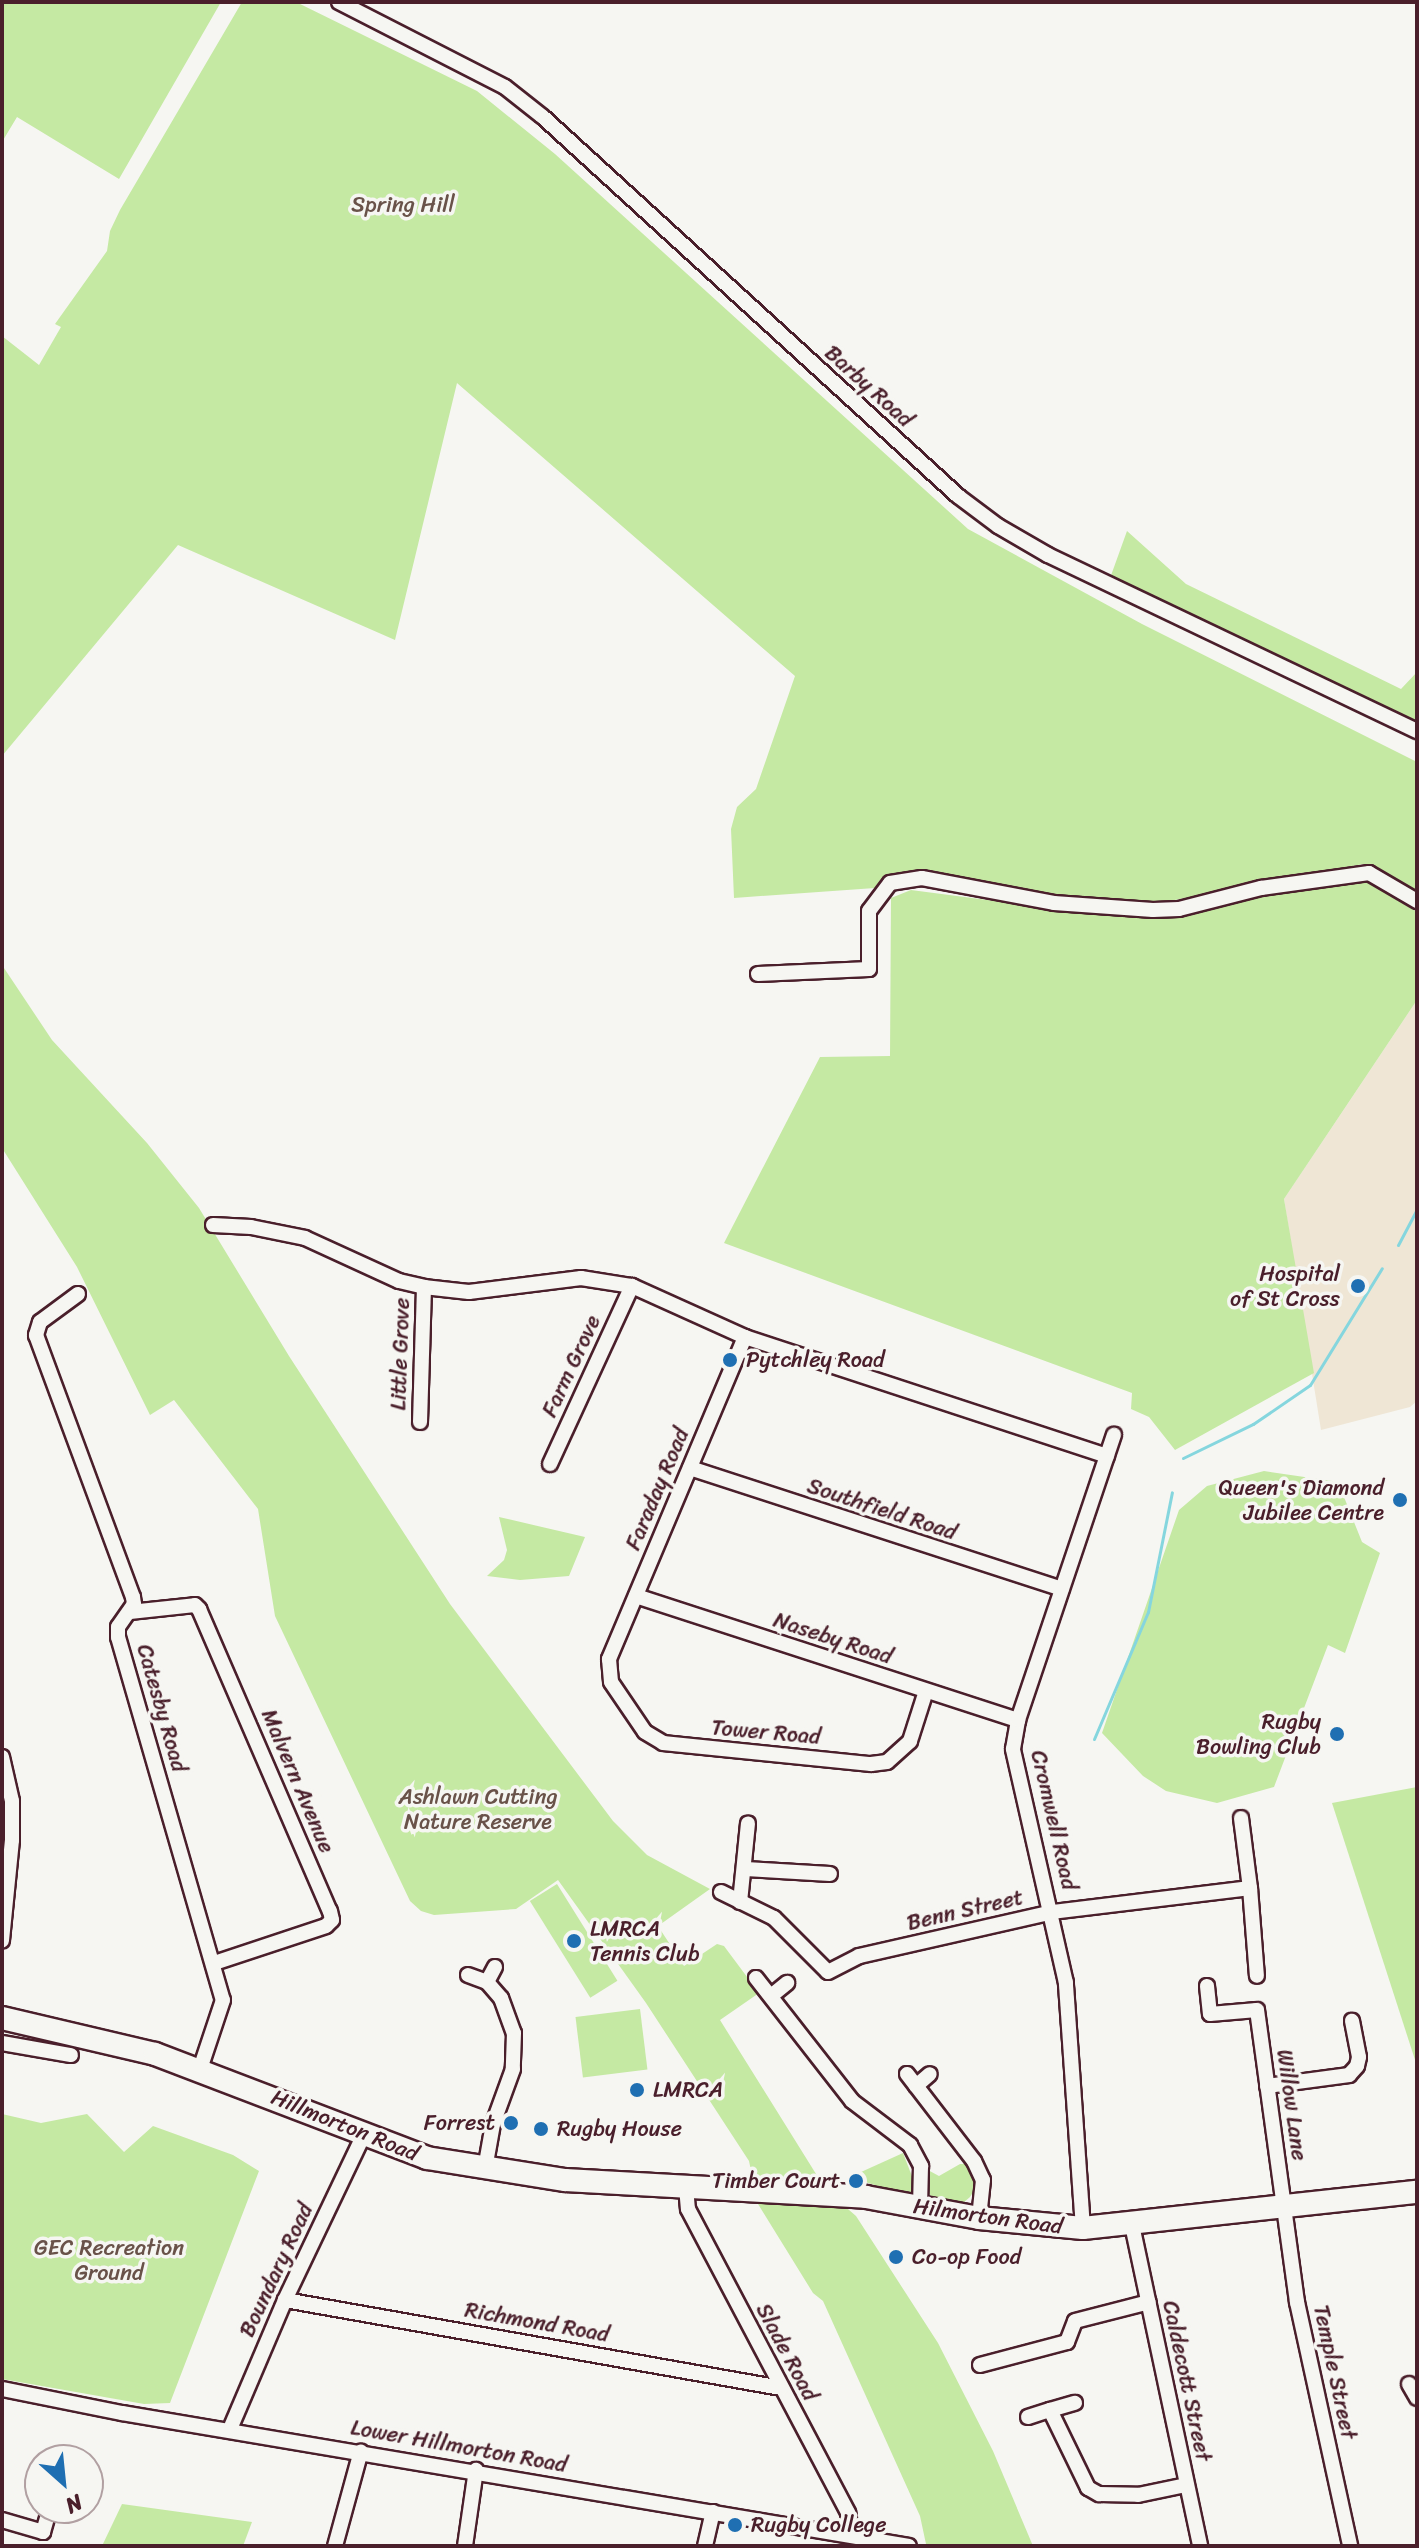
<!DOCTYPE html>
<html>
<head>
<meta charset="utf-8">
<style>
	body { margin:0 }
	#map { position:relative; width:1419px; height:2548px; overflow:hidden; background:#f6f6f2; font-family:Sriracha,sans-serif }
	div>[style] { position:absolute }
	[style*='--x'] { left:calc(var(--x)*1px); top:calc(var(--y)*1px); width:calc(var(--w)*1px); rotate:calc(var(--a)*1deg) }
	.built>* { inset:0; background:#efe6d5 }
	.green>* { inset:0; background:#c5e9a3; transform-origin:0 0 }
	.stream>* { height:3px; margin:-1.5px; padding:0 1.5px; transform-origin:1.5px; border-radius:1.5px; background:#85d6de }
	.roads { filter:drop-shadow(2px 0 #4a1f2b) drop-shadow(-2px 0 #4a1f2b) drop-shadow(0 2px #4a1f2b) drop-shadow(0 -2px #4a1f2b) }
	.minor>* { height:14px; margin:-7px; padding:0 7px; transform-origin:7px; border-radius:7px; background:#f6f6f2 }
	.trunk>* { height:22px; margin:-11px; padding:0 11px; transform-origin:11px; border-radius:11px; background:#f6f6f2 }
	.dots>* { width:22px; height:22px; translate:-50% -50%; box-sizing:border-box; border:4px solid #f6f6f2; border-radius:50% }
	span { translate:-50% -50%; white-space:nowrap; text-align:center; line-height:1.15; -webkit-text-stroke:7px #f6f6f2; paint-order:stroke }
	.park-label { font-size:22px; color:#695249 }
	.street-label { font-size:22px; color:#4a1f2b }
	.poi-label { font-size:22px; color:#4a1f2b }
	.right { translate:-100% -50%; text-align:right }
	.left { translate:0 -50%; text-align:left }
	.frame { position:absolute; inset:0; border:4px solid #4a1f2b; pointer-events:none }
	.north { position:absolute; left:24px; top:2444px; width:80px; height:80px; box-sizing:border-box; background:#f6f6f2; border:2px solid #b1a0a2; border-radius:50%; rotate:153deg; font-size:22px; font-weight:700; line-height:32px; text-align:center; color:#4a1f2b }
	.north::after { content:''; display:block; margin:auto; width:28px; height:36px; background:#1f6fb2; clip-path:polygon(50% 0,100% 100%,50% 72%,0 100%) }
</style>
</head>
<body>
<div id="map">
	<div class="built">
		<i style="clip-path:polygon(1417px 1000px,1417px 1401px,1410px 1407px,1321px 1430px,1284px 1199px)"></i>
	</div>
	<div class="green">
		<i style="clip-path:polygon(2px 2px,221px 2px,119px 179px,17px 117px,2px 142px)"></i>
		<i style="clip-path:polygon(242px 2px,296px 2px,477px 91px,555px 154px,968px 529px,1142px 624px,1417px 762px,1417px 892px,1363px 864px,1164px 902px,1048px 896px,926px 871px,892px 875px,875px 888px,734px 898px,731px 829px,737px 807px,756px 789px,795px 676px,457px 383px,395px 640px,178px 545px,2px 756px,2px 336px,39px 365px,61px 327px,55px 324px,107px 251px,110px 231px,120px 210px)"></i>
		<i style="clip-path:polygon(1127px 531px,1186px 584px,1401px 689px,1417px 672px,1417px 726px,1109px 581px)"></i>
		<i style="clip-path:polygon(1362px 879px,1417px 912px,1417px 1000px,1284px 1199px,1314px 1373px,1175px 1450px,1149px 1417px,1131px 1409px,1132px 1393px,724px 1243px,820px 1057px,890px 1056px,891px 898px,911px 890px,1057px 909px,1164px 917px,1214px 905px)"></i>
		<i style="clip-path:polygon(2px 965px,52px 1040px,147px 1143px,199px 1208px,289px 1356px,450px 1604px,613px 1821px,647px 1855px,710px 1889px,658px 1926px,684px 1966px,717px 1944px,724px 1946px,759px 1993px,720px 2020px,826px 2190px,856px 2216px,938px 2343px,993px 2451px,1033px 2546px,926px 2544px,920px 2516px,823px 2301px,813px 2293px,758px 2204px,749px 2161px,646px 2003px,558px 1880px,516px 1909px,434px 1915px,421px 1911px,410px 1901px,275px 1616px,258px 1509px,174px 1400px,150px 1415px,77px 1267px,2px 1148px)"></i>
		<i style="clip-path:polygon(1264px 1471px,1332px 1481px,1340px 1487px,1362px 1542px,1380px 1553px,1345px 1653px,1328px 1645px,1274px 1787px,1217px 1803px,1166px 1791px,1143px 1776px,1102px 1733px,1179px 1510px,1207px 1486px)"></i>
		<i style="clip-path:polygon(499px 1517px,585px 1537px,569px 1576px,520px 1580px,487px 1576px,504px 1560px,507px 1550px)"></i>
		<i style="clip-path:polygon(1417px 1787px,1417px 2066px,1332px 1803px)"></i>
		<i style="left:557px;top:1884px;width:114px;height:32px;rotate:58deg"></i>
		<i style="left:640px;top:2009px;width:61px;height:65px;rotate:83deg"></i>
		<i style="clip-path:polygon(2px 2114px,41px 2123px,87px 2114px,124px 2152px,153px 2126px,233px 2155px,259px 2171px,170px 2403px,144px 2404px,2px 2379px)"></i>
		<i style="clip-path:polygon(903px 2153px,915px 2184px,912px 2192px,896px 2192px,850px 2177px)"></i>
		<i style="clip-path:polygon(960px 2164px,966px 2164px,974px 2178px,975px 2189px,970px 2197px,963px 2203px,938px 2200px,927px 2193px,926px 2169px,939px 2176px)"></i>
		<i style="clip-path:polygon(122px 2504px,252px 2522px,243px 2546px,102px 2546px)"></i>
	</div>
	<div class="stream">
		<i style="--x:1398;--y:1245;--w:41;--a:-62.2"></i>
		<i style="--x:1183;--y:1458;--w:78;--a:-25.9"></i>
		<i style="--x:1253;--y:1424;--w:69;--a:-34.4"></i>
		<i style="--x:1310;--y:1385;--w:137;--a:-58.4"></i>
		<i style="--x:1094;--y:1739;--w:138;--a:-67"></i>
		<i style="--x:1148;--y:1612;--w:122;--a:-78.7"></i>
	</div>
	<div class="roads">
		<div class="minor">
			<i style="--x:339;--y:2;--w:186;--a:27.1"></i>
			<i style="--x:505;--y:87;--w:48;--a:38.3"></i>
			<i style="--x:543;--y:117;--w:562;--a:42.4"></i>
			<i style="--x:958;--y:496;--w:50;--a:36.9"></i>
			<i style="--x:998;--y:526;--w:58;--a:30.1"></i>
			<i style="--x:1048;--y:555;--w:409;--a:25.5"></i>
			<i style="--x:758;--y:974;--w:111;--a:-2.6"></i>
			<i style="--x:869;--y:969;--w:58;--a:-90"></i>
			<i style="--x:869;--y:911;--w:35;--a:-53"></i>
			<i style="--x:890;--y:883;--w:32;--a:-9"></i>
			<i style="--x:922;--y:878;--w:134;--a:10.7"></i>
			<i style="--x:1054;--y:903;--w:99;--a:4"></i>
			<i style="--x:1153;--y:910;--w:26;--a:-2"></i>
			<i style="--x:1179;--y:909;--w:85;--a:-14.4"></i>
			<i style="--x:1261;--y:888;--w:109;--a:-7.9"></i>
			<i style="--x:1369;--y:873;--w:56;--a:30.3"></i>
			<i style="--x:213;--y:1225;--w:38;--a:3"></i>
			<i style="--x:251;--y:1227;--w:55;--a:11.5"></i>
			<i style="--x:305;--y:1238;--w:103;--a:24.6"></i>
			<i style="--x:399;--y:1281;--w:26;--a:13"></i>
			<i style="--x:424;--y:1287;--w:45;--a:6.3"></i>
			<i style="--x:469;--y:1292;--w:113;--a:-7.1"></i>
			<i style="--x:581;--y:1278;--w:52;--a:8.9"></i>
			<i style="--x:632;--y:1286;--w:124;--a:24.3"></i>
			<i style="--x:745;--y:1337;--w:381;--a:18.2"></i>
			<i style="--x:78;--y:1294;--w:47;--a:143.6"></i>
			<i style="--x:40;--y:1322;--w:14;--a:107"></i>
			<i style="--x:36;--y:1335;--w:279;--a:69.7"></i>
			<i style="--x:133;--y:1597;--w:7;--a:82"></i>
			<i style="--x:134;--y:1604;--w:28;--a:125"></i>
			<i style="--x:118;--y:1627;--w:10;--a:90"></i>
			<i style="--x:118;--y:1637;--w:378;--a:73.9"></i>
			<i style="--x:223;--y:2000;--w:73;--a:108.4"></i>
			<i style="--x:745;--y:1337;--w:350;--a:112.9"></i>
			<i style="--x:609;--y:1659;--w:23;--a:85"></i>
			<i style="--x:611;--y:1682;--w:60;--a:55.8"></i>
			<i style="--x:645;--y:1732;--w:21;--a:31"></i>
			<i style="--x:663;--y:1743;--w:209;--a:5.8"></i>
			<i style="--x:871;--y:1764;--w:16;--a:-7"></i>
			<i style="--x:887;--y:1762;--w:31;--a:-42"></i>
			<i style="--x:910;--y:1741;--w:52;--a:-72.3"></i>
			<i style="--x:420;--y:1422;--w:135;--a:-88.3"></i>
			<i style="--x:550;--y:1464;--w:196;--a:-65.3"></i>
			<i style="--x:690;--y:1468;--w:391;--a:18"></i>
			<i style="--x:636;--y:1596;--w:402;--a:18"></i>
			<i style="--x:130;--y:1612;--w:65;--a:-6.1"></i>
			<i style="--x:195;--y:1605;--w:6;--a:45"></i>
			<i style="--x:199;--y:1609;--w:329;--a:66.6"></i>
			<i style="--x:330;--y:1911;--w:9;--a:77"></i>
			<i style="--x:332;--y:1920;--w:8;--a:135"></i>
			<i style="--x:326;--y:1926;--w:118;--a:161.7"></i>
			<i style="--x:2;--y:1757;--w:45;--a:77.2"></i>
			<i style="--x:12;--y:1801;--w:39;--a:90"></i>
			<i style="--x:12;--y:1840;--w:101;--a:95.7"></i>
			<i style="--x:1241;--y:1818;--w:71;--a:82.7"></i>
			<i style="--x:746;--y:1869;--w:84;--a:3.4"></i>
			<i style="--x:721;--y:1892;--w:59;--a:26.1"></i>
			<i style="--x:774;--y:1918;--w:76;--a:45"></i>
			<i style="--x:828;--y:1972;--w:35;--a:-27"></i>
			<i style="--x:859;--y:1956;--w:198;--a:-12.8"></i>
			<i style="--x:1052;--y:1912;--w:199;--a:-6.9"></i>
			<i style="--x:1250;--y:1888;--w:88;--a:85.5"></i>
			<i style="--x:740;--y:1902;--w:79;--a:-84.2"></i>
			<i style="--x:468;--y:1975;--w:20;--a:20"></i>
			<i style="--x:487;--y:1982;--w:21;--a:49"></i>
			<i style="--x:501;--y:1998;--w:37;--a:70"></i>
			<i style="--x:514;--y:2033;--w:36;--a:92"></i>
			<i style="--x:513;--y:2069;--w:59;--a:110"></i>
			<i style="--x:493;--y:2124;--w:46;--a:100.1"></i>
			<i style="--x:756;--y:1978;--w:156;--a:52"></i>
			<i style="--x:852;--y:2101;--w:73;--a:37.2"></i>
			<i style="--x:910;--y:2145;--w:24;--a:62"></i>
			<i style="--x:921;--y:2166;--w:40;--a:91.4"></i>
			<i style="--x:487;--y:1982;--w:17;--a:-62"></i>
			<i style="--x:1207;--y:1986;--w:28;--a:84"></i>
			<i style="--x:1210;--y:2014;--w:47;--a:-4.9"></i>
			<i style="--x:1257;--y:2010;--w:295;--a:82.2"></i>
			<i style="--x:1297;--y:2302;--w:250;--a:77.7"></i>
			<i style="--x:771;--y:1996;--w:21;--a:-39"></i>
			<i style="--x:2;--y:2043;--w:70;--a:9.9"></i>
			<i style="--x:907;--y:2074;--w:110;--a:52.4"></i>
			<i style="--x:974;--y:2161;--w:21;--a:65"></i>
			<i style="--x:983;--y:2180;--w:38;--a:96"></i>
			<i style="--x:916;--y:2086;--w:18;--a:-41"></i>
			<i style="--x:1267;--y:2086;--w:83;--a:-7.6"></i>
			<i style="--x:1349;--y:2075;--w:12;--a:-48"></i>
			<i style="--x:1357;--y:2066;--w:9;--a:-77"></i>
			<i style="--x:1359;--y:2057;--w:37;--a:-101"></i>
			<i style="--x:686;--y:2187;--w:22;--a:85"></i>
			<i style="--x:688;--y:2209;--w:344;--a:62.2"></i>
			<i style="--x:848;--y:2513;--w:23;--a:80"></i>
			<i style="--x:1132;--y:2225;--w:328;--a:78"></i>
			<i style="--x:1083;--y:2228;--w:246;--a:-94"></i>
			<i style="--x:1066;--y:1983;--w:240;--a:-102.8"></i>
			<i style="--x:1013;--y:1749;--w:29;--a:-80"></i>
			<i style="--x:1018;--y:1720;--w:301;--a:-71.4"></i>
			<i style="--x:285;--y:2300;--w:504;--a:10.06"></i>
			<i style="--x:980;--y:2365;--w:90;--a:-14.8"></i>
			<i style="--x:1067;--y:2342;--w:22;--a:-69"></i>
			<i style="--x:1075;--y:2321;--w:76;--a:-14.4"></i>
			<i style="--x:1409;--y:2384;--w:16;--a:60"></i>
			<i style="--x:2;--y:2389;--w:122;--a:11.3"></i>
			<i style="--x:122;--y:2413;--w:798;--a:9.59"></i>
			<i style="--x:1050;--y:2410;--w:26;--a:-16"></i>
			<i style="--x:1028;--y:2417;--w:23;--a:-18"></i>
			<i style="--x:1050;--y:2410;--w:87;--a:64"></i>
			<i style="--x:1088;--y:2488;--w:13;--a:29"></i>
			<i style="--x:1099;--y:2494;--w:39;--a:1"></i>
			<i style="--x:1138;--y:2495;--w:49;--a:-11.8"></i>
			<i style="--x:230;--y:2429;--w:140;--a:-66.9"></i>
			<i style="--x:285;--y:2300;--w:186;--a:-64.5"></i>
			<i style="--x:2;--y:2520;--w:43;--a:16.3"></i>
			<i style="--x:43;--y:2532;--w:25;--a:-74"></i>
			<i style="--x:335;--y:2546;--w:98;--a:-74.7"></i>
			<i style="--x:465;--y:2546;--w:77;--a:-81.8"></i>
			<i style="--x:705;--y:2546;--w:35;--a:-77"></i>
		</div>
		<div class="trunk">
			<i style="--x:2;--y:2018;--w:157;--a:13.2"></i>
			<i style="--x:155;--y:2054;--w:291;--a:20.9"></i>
			<i style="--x:427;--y:2158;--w:140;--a:9.1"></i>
			<i style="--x:565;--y:2180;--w:301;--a:3.2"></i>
			<i style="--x:866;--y:2197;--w:115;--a:10.5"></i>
			<i style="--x:979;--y:2218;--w:104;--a:5.5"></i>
			<i style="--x:1083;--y:2228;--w:336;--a:-6.2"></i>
		</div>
	</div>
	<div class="dots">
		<i style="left:1358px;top:1286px;background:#1f6fb2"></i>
		<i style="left:730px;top:1360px;background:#1f6fb2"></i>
		<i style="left:1400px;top:1500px;background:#1f6fb2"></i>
		<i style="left:1337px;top:1734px;background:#1f6fb2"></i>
		<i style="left:574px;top:1941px;background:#1f6fb2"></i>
		<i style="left:637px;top:2090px;background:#1f6fb2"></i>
		<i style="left:511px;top:2123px;background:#1f6fb2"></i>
		<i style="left:541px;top:2129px;background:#1f6fb2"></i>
		<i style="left:856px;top:2181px;background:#1f6fb2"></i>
		<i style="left:896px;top:2257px;background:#1f6fb2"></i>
		<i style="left:735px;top:2525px;background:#1f6fb2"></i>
	</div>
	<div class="park-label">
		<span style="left:403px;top:205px">Spring Hill</span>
		<span style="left:478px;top:1809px">Ashlawn Cutting<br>Nature Reserve</span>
		<span style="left:109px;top:2260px">GEC Recreation<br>Ground</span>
	</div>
	<div class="street-label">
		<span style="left:869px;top:386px;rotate:42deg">Barby Road</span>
		<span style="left:400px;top:1354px;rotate:-88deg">Little Grove</span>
		<span style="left:571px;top:1366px;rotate:-65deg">Farm Grove</span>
		<span style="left:657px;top:1489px;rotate:-67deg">Faraday Road</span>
		<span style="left:882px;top:1509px;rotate:18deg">Southfield Road</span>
		<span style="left:833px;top:1638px;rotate:18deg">Naseby Road</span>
		<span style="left:162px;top:1708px;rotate:74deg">Catesby Road</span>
		<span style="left:766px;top:1732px;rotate:5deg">Tower Road</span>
		<span style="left:298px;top:1781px;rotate:67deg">Malvern Avenue</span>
		<span style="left:1054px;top:1820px;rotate:77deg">Cromwell Road</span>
		<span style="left:965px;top:1910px;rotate:-13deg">Benn Street</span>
		<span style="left:1292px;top:2105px;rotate:82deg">Willow Lane</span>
		<span style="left:345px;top:2125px;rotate:22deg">Hillmorton Road</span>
		<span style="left:988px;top:2216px;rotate:8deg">Hilmorton Road</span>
		<span style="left:276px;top:2270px;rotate:-65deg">Boundary Road</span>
		<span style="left:537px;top:2322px;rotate:10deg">Richmond Road</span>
		<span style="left:787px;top:2352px;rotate:62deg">Slade Road</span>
		<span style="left:1335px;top:2372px;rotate:78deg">Temple Street</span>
		<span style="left:1187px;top:2381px;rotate:78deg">Caldecott Street</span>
		<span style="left:459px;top:2446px;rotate:10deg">Lower Hillmorton Road</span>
	</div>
	<div class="poi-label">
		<span class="right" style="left:1340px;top:1286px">Hospital<br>of St Cross</span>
		<span class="left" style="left:746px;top:1360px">Pytchley Road</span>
		<span class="right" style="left:1384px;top:1500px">Queen's Diamond<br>Jubilee Centre</span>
		<span class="right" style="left:1321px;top:1734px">Rugby<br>Bowling Club</span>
		<span class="left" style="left:590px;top:1941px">LMRCA<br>Tennis Club</span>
		<span class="left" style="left:653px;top:2090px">LMRCA</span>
		<span class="right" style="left:495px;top:2123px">Forrest</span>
		<span class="left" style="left:557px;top:2129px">Rugby House</span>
		<span class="right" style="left:840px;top:2181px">Timber Court</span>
		<span class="left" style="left:912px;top:2257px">Co-op Food</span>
		<span class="left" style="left:751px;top:2525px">Rugby College</span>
	</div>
	<div class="frame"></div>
	<div class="north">N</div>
</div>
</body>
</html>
